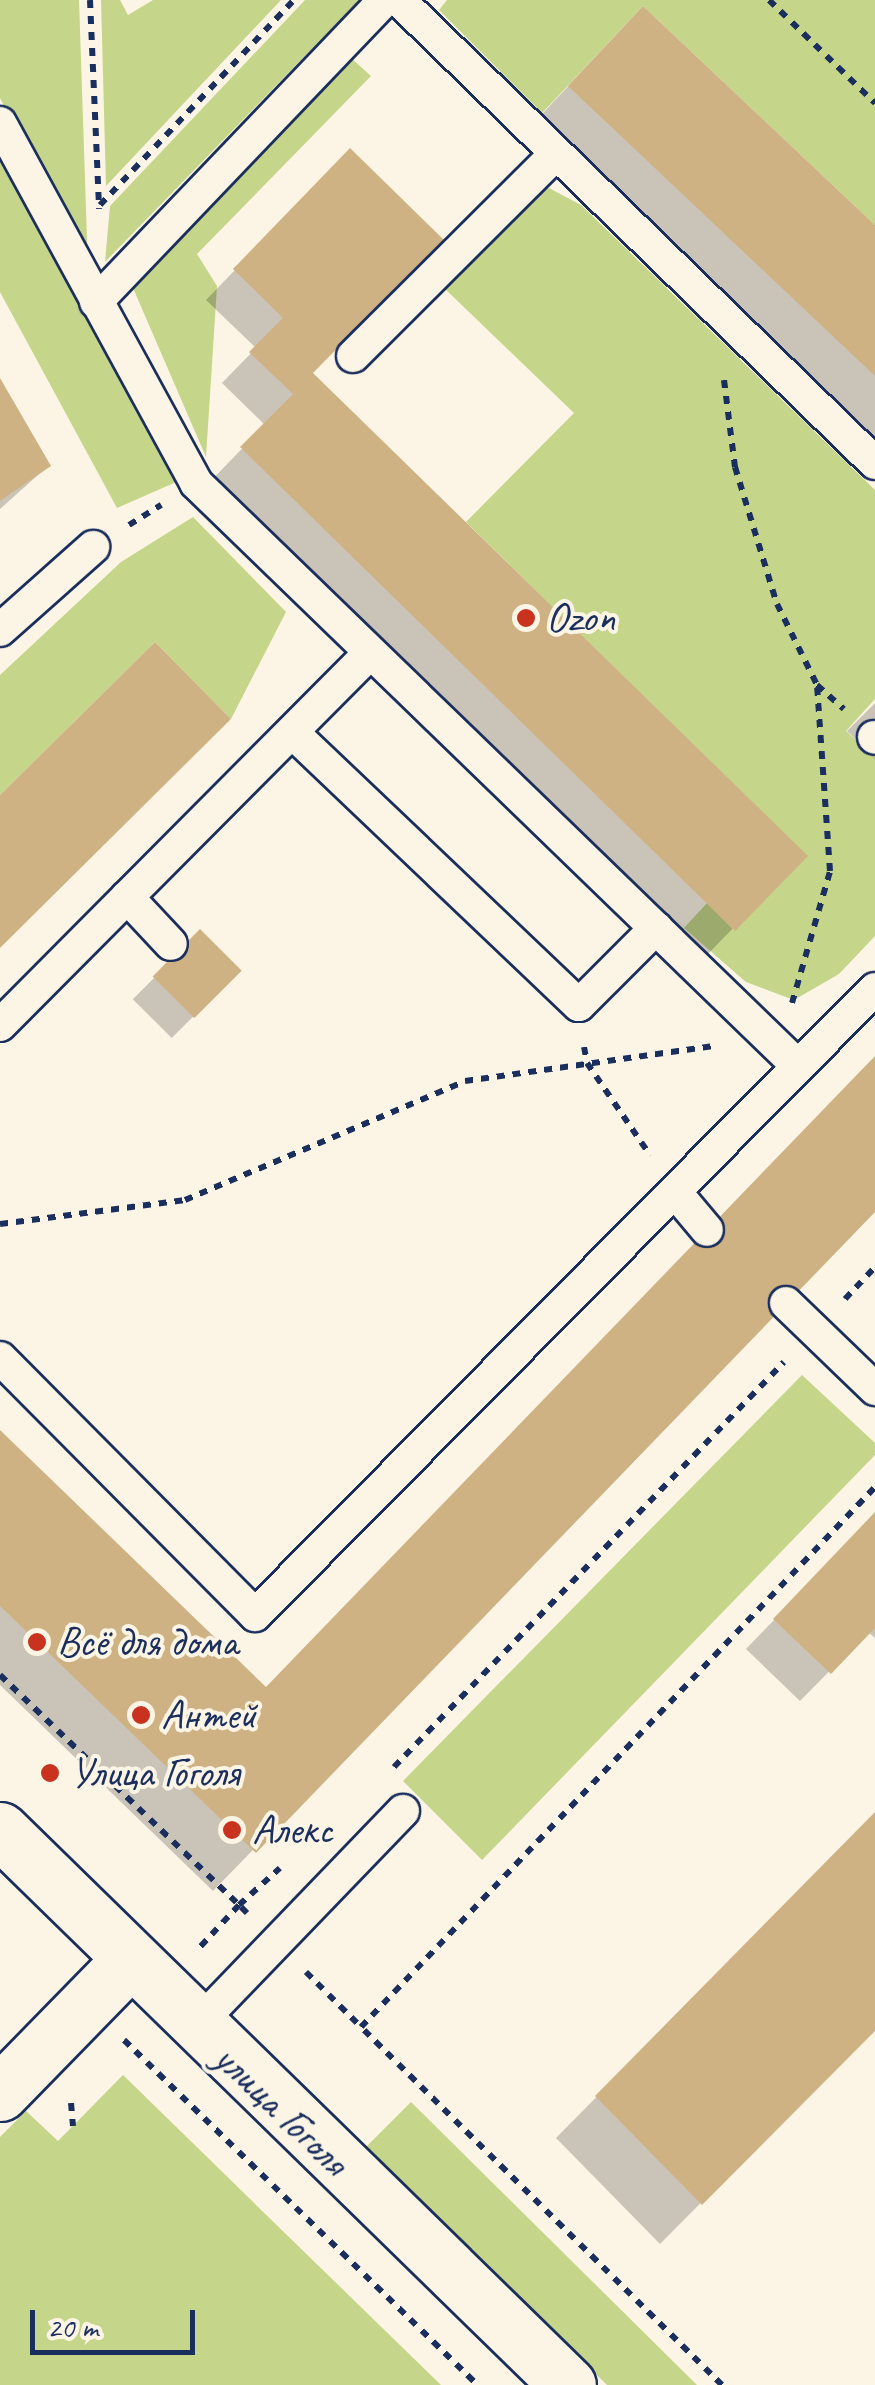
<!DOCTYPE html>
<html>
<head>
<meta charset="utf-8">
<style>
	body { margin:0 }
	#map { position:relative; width:875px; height:2385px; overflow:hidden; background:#fcf5e5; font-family:Caveat,sans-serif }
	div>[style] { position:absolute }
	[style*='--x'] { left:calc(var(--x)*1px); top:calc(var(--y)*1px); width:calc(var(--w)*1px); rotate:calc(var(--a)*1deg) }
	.green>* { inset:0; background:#c5d589 }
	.shadow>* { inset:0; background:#0003; transform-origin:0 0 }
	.building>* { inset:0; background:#cfb284; transform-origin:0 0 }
	.path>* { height:6px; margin-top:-3px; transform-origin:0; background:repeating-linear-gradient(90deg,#1b2f5e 0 8px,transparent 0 16px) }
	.roads { filter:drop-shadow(2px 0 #1b2f5e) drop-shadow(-2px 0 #1b2f5e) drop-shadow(0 2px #1b2f5e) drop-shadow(0 -2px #1b2f5e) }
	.service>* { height:32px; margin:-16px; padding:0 16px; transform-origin:16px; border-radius:16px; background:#fcf5e5 }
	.minor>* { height:55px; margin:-27.5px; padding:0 27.5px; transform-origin:27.5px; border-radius:27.5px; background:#fcf5e5 }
	.tertiary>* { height:55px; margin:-27.5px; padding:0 27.5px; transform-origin:27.5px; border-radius:27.5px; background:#fcf5e5 }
	.dots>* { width:28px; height:28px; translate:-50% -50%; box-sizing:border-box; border:5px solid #fcf5e5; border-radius:50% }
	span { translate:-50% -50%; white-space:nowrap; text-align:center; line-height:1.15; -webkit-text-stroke:8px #fcf5e5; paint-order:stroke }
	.poi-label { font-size:42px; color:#1b2f5e }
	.left { translate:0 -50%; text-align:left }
	.street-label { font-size:42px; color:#1b2f5e }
	.scale { position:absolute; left:30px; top:2310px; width:165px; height:45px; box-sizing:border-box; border:5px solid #1b2f5e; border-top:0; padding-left:12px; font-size:30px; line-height:35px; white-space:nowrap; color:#1b2f5e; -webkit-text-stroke:8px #fcf5e5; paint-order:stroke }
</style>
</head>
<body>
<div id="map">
	<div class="green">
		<i style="clip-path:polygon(0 0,79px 0,88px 269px,0 98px)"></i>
		<i style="clip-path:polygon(101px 0,120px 0,128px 15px,153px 0,281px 0,106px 186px)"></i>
		<i style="clip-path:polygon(305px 0,359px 0,105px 262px,110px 206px)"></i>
		<i style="clip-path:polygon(447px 0,875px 0,875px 225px,643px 6px,542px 113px,439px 10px)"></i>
		<i style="clip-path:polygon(350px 57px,371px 76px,197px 254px,217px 286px,206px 457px,133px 288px)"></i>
		<i style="clip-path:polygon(0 162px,183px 479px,117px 508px,0 292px)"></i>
		<i style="clip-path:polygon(549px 188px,581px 205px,875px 490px,875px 699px,846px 731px,875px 758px,875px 936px,839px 974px,794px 1000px,746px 982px,684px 928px,707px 903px,734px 930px,807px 856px,466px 522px,574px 413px,443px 287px,524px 203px)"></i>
		<i style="clip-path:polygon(193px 517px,286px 612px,231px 719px,155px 642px,0 795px,0 675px,121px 562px)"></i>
		<i style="clip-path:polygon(802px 1375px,875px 1443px,875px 1455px,482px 1860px,403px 1781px)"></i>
		<i style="clip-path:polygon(123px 2075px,292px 2240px,441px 2385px,0 2385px,0 2137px,26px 2111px,58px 2141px)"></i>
		<i style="clip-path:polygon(411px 2102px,697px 2385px,607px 2385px,366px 2147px)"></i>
	</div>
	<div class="shadow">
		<i style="clip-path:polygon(602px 50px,875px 229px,875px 454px,529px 128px)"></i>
		<i style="clip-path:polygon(321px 181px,297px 386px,804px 856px,693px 969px,202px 490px,265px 425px,222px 383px,256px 348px,206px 300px)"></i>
		<i style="clip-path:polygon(0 383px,48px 466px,0 509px)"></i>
		<i style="clip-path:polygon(875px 703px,875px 759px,847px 731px)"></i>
		<i style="left:200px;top:932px;width:55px;height:95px;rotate:45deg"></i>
		<i style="clip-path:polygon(875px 1057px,875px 1208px,213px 1891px,0 1685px,0 1433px,265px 1690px)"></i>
		<i style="clip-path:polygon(875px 1515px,875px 1638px,868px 1632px,800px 1701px,746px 1649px)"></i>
		<i style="clip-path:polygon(875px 1815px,875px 2027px,660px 2244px,556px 2138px)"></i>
	</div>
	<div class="building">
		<i style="clip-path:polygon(643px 6px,875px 225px,875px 376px,568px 86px)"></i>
		<i style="clip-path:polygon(350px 148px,444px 240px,313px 373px,808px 856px,735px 931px,240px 447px,293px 394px,249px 352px,283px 318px,233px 269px)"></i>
		<i style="clip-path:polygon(0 378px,51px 466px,0 501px)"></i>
		<i style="clip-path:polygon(155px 642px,231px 719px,0 948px,0 795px)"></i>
		<i style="left:200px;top:929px;width:59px;height:67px;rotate:45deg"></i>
		<i style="clip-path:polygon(875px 1056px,875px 1212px,256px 1853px,0 1606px,0 1430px,266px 1687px)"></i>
		<i style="clip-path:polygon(875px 1512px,875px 1628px,831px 1674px,773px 1619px)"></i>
		<i style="clip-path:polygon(875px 1812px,875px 2031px,702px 2205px,595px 2096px)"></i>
	</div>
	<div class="path">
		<i style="--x:90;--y:0;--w:209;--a:87.5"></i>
		<i style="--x:769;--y:0;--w:148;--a:44.2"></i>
		<i style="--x:100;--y:205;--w:282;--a:-46.6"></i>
		<i style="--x:724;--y:380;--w:88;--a:82.8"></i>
		<i style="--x:735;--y:467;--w:143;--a:73"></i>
		<i style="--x:777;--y:604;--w:90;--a:63.7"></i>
		<i style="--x:817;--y:685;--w:36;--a:42"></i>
		<i style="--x:129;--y:525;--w:38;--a:-32"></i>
		<i style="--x:792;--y:1003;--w:137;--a:-73.9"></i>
		<i style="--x:830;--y:871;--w:186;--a:-94"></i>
		<i style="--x:584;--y:1047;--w:16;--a:79"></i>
		<i style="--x:587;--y:1063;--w:112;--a:55.6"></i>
		<i style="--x:0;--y:1224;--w:187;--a:-7.4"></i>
		<i style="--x:185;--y:1200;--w:304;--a:-23"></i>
		<i style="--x:465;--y:1081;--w:251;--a:-8"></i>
		<i style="--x:845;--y:1299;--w:44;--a:-46.8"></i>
		<i style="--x:0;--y:1675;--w:332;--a:43.9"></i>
		<i style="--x:239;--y:1905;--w:57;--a:132.9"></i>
		<i style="--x:394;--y:1767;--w:562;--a:-46.08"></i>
		<i style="--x:247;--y:1913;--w:11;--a:-135"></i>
		<i style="--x:239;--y:1905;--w:55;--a:-42.1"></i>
		<i style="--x:306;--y:1972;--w:78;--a:45"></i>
		<i style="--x:124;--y:2040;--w:494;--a:44.3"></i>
		<i style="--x:71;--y:2103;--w:23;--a:85"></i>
		<i style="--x:722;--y:2385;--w:508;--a:-135.24"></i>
		<i style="--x:361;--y:2027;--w:746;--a:-46.41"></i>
	</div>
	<div class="roads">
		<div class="service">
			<i style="--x:399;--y:0;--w:664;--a:44.21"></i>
			<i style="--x:0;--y:123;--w:410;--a:61.4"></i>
			<i style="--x:196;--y:483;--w:838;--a:44.08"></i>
			<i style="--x:96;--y:302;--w:418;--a:-46.3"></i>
			<i style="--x:353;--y:356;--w:285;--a:-44.9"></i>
			<i style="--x:0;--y:630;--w:125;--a:-41.7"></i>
			<i style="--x:292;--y:732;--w:396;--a:43.6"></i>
			<i style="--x:579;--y:1005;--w:109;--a:-45"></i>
			<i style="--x:874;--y:737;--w:1;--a:45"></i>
			<i style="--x:127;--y:897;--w:64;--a:46.9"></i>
			<i style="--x:0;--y:1025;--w:522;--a:-45.16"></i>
			<i style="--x:676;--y:1193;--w:48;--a:50"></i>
			<i style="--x:786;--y:1303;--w:124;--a:44"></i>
			<i style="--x:0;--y:1358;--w:362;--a:45.2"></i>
			<i style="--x:255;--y:1615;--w:881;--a:-45.28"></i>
			<i style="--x:195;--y:2027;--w:300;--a:-46.1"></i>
		</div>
		<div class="minor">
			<i style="--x:0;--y:2093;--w:186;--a:-45.7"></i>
		</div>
		<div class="tertiary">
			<i style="--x:0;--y:1830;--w:794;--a:44.34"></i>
		</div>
	</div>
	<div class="dots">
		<i style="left:526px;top:618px;background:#c8321e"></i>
		<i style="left:37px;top:1642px;background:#c8321e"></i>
		<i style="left:141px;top:1715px;background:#c8321e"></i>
		<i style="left:50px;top:1773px;background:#c8321e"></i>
		<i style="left:232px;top:1830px;background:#c8321e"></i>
	</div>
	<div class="poi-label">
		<span class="left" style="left:546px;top:618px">Ozon</span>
		<span class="left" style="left:57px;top:1642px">Всё для дома</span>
		<span class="left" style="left:161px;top:1715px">Антей</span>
		<span class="left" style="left:70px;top:1773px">Улица Гоголя</span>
		<span class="left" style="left:252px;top:1830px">Алекс</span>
	</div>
	<div class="street-label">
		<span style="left:281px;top:2110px;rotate:44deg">улица Гоголя</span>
	</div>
	<div class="scale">20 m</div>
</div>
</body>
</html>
